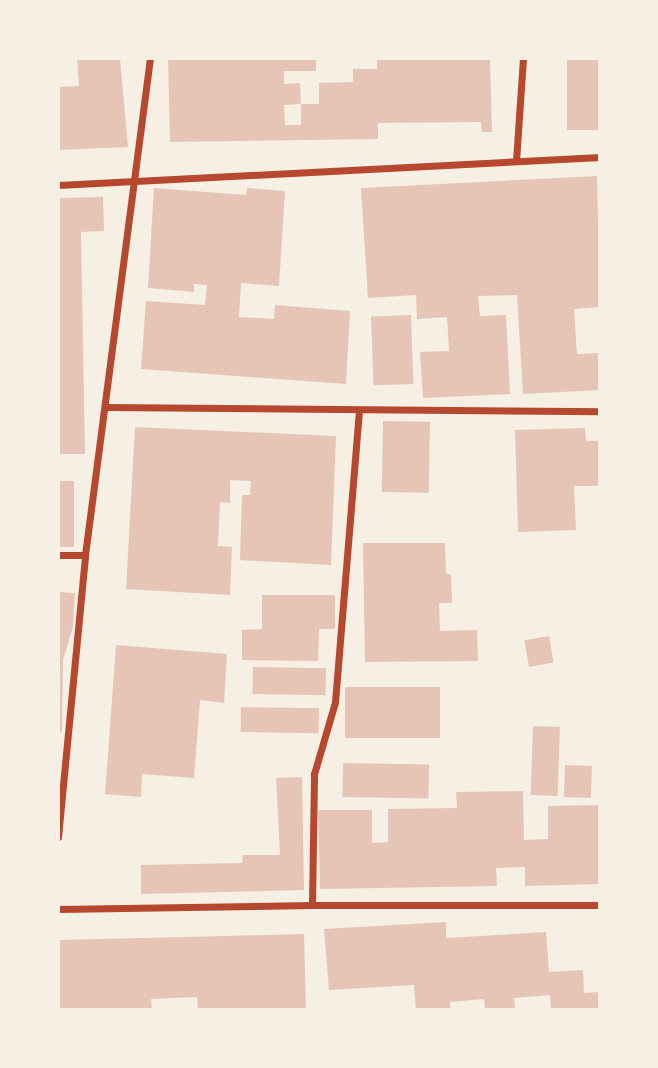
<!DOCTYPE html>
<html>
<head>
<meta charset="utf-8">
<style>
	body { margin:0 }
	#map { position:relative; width:658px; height:1068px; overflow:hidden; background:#f6efe4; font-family:"Open Sans",sans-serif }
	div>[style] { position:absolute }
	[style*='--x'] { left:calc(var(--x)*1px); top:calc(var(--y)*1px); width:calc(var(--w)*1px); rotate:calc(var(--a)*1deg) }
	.building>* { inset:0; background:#e6c5b7; transform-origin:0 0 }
	.minor>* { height:7px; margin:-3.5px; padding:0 3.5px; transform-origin:3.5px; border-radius:3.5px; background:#b5482f }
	span { translate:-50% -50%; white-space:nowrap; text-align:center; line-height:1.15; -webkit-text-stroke:5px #f6efe4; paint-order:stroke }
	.frame { position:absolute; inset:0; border:60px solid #f6efe4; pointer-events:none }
</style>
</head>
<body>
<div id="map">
	<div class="building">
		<i style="clip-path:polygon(77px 58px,120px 58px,128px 147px,58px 150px,58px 87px,79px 86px)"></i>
		<i style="clip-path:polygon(168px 58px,316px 58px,316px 71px,284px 71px,284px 84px,300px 83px,301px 104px,284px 105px,285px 125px,301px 125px,301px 104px,319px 104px,319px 83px,353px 82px,353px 69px,377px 69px,377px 58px,490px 58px,492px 132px,482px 132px,481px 122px,378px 123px,378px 139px,170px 142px)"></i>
		<i style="left:567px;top:58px;width:33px;height:72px"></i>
		<i style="clip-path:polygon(597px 176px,600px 307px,574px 309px,577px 354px,600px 353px,600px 390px,523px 394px,517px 295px,478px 296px,480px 316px,506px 315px,510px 394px,423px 398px,420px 352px,449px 351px,447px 317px,417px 319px,416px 295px,368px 298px,361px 188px)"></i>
		<i style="clip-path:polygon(154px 188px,246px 195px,247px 188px,285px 191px,279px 286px,241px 283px,239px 317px,274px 319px,275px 305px,350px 311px,346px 384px,141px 369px,146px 301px,205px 305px,207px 285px,194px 284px,194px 292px,148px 288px)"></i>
		<i style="clip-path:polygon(103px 197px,104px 231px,81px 232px,85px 454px,58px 454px,58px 198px)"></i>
		<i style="left:411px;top:315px;width:69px;height:40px;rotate:88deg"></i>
		<i style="left:383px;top:421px;width:47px;height:71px;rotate:1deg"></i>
		<i style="clip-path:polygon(135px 427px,336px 436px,331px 565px,240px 560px,242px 495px,250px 495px,251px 481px,230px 480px,230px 503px,220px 502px,218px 546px,232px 547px,230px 595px,126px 589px)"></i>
		<i style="clip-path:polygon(585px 428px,586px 441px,600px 441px,600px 486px,574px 486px,576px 530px,518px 532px,515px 430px)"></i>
		<i style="left:58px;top:481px;width:16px;height:66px"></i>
		<i style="clip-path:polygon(363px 543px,445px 543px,446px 574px,451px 574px,452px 603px,439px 603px,440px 631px,477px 630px,478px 661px,365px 662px)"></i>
		<i style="clip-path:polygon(58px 592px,75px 593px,73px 627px,63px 660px,62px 732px,58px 731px)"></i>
		<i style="clip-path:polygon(262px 595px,335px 595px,335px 629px,319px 629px,318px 661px,242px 660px,242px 630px,262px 629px)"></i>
		<i style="left:549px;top:636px;width:27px;height:25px;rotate:80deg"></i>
		<i style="clip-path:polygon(116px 645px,227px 654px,224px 703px,200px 700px,194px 778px,142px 774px,141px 797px,105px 794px)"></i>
		<i style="left:253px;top:667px;width:73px;height:27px;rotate:1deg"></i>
		<i style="left:345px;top:687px;width:95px;height:51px"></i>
		<i style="left:241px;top:707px;width:78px;height:25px;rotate:1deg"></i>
		<i style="left:533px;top:726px;width:27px;height:69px;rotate:2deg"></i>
		<i style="left:343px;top:763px;width:86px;height:34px;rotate:1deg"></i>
		<i style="left:565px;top:765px;width:27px;height:32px;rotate:2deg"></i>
		<i style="clip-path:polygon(302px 777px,304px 890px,141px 894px,141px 865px,242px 863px,243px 855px,280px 855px,276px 778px)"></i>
		<i style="clip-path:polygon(523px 791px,524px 840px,548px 839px,548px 806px,600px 805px,600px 884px,525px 886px,525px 867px,496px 868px,497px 886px,320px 889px,318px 810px,372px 810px,372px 843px,388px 842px,388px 809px,457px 808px,456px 792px)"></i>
		<i style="clip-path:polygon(446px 922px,446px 938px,546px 932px,549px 972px,583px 970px,584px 993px,600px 992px,600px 1010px,551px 1010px,550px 995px,514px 998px,515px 1010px,485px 1010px,484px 999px,450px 1002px,451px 1010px,416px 1010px,414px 985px,329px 990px,324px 929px)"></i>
		<i style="clip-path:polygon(304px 934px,306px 1010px,198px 1010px,197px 997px,151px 999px,152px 1010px,60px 1010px,58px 940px)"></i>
	</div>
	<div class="minor">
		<i style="--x:516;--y:161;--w:103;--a:-86.1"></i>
		<i style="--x:58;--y:185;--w:543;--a:-2.96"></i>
		<i style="--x:105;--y:407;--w:495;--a:0.5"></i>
		<i style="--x:58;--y:555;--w:27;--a:0"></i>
		<i style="--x:58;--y:837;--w:283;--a:-84.5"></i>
		<i style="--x:85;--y:555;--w:501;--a:-82.55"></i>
		<i style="--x:312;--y:905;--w:131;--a:-89.1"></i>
		<i style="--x:314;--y:774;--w:75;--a:-73.7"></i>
		<i style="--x:335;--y:702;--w:293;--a:-85.3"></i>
		<i style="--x:58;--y:909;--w:254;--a:-0.9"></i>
		<i style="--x:312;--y:905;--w:288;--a:0"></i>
	</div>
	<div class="frame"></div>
</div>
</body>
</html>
